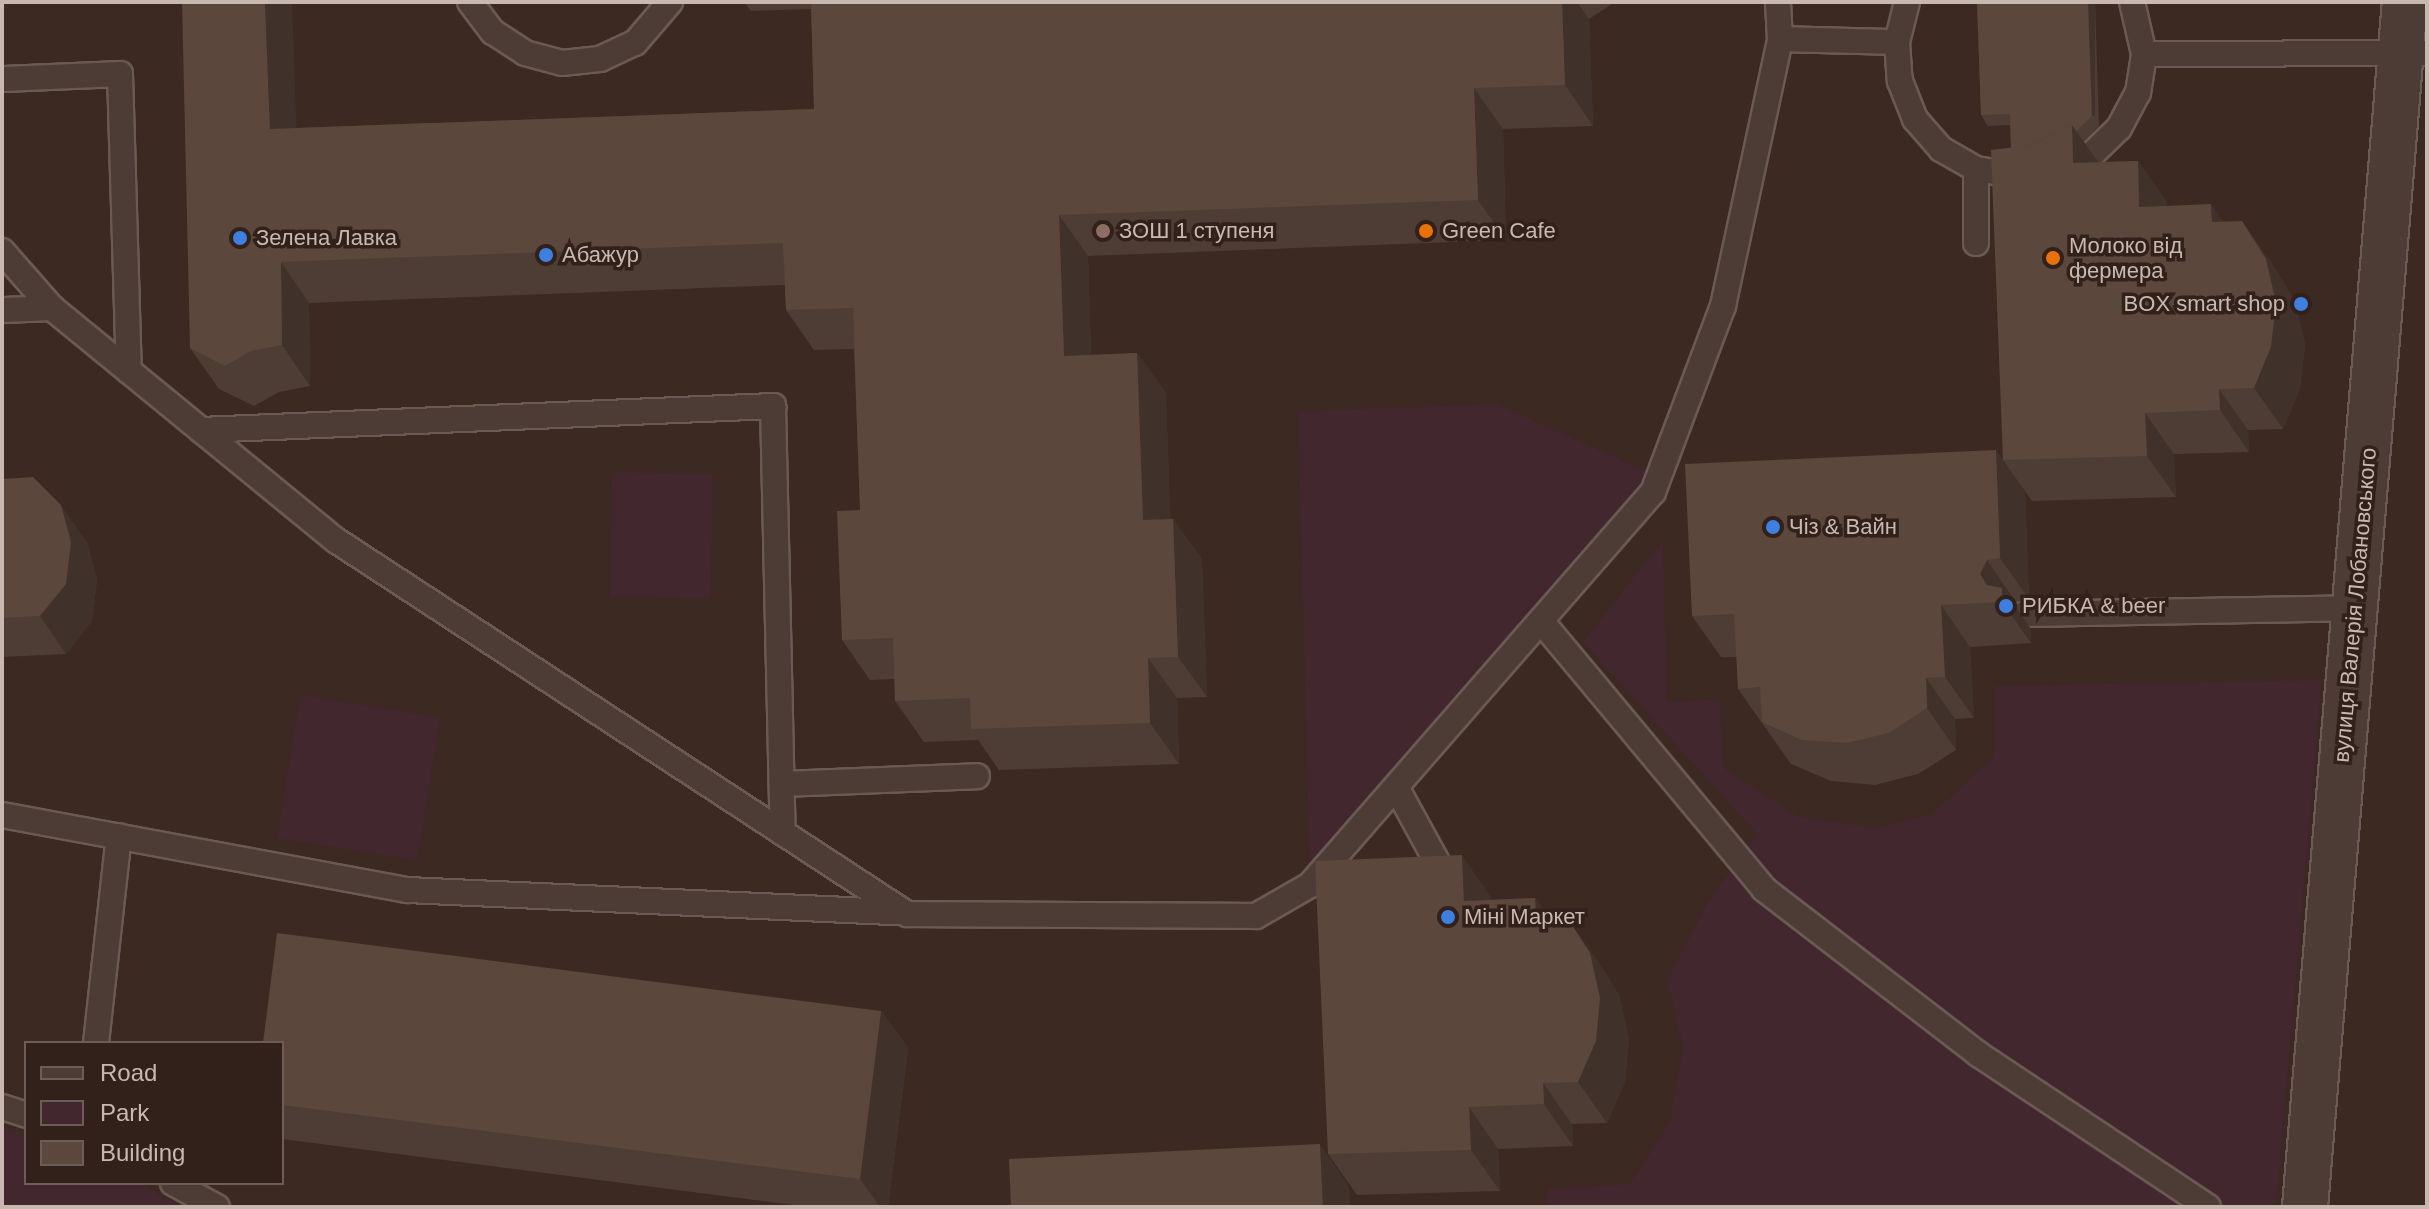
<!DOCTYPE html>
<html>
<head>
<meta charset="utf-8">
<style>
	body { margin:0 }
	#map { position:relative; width:2429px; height:1209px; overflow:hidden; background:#3c2921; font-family:Arial,sans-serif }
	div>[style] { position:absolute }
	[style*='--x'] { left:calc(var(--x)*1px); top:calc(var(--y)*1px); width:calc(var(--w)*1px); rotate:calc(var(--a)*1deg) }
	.green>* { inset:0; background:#42272e; transform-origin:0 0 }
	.roads { filter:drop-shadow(2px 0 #6a5a53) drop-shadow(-2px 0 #6a5a53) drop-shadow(0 2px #6a5a53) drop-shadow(0 -2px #6a5a53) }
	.lane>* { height:24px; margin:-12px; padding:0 12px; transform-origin:12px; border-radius:12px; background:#4c3c35 }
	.street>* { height:44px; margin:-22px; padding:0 22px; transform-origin:22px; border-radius:22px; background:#4c3c35 }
	.wall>* { inset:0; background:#4e3d34 }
	.shaded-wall>* { inset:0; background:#40322a; transform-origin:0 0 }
	.building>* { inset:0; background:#5b473c }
	.dots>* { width:22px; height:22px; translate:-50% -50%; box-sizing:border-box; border:4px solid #31211a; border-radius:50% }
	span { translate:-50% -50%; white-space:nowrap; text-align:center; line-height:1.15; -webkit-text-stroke:7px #31211a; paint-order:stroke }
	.poi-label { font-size:22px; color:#c8b8b0 }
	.left { translate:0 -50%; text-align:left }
	.right { translate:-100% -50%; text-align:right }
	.street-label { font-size:22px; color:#c8b8b0 }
	.frame { position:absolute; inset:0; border:4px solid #c8b8b0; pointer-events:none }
	.legend { position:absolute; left:24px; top:1041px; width:260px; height:144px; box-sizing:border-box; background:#31211a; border:2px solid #6d5d56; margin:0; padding:10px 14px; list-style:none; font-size:24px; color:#c8b8b0 }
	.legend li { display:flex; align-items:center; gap:16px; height:40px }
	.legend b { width:40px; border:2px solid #6d5d56 }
</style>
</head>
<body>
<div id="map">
	<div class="green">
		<i style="clip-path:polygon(1497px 404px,1658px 477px,1310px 885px,1298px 411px)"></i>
		<i style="left:612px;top:472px;width:101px;height:125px;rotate:1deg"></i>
		<i style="clip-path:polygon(1663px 540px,1667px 702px,1720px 699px,1723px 767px,1799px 817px,1876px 828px,1932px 814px,1995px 756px,1995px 686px,2322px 680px,2276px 1207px,1547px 1207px,1546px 1189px,1630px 1184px,1670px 1121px,1683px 1046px,1667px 980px,1710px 899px,1757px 834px,1583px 642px)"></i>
		<i style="left:300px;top:695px;width:142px;height:145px;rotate:9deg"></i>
		<i style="clip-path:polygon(2px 1127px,26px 1135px,26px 1183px,140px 1183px,182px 1207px,2px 1207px)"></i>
	</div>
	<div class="roads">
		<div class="lane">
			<i style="--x:470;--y:2;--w:38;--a:53"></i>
			<i style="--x:493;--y:32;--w:38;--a:33"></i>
			<i style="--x:525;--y:53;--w:38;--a:15"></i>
			<i style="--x:562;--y:63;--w:38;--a:-6"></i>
			<i style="--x:600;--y:59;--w:38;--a:-25"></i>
			<i style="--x:635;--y:43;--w:54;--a:-49.5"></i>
			<i style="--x:1778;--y:2;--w:37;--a:87"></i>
			<i style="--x:1907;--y:2;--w:41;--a:104"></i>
			<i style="--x:1897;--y:42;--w:39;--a:86"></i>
			<i style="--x:1900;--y:81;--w:41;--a:68.5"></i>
			<i style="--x:1915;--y:119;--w:40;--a:49"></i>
			<i style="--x:1941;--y:149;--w:40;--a:29.7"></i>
			<i style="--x:1976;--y:169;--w:46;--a:8.8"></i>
			<i style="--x:2144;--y:54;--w:283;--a:-0.2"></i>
			<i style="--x:2;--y:79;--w:118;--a:-2.4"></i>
			<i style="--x:120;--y:74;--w:297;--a:88.3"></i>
			<i style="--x:2065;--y:168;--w:28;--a:-26"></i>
			<i style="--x:2090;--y:156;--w:40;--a:-44"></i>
			<i style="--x:2119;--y:128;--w:40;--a:-62"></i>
			<i style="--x:2138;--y:93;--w:39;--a:-81"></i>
			<i style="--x:2144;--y:54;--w:53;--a:-103"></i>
			<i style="--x:1976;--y:169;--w:74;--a:90"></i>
			<i style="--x:2;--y:251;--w:76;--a:48.7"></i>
			<i style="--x:52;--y:308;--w:368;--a:39.3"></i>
			<i style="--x:337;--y:541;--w:681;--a:33.2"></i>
			<i style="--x:907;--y:914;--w:349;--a:0.3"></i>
			<i style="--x:1256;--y:916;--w:62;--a:-29.9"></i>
			<i style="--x:1310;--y:885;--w:522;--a:-48.89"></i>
			<i style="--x:1653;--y:492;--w:199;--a:-69.4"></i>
			<i style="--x:1723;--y:306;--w:273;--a:-77.9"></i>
			<i style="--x:1780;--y:39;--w:117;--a:1.5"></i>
			<i style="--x:2;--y:310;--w:50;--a:-2.3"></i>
			<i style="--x:201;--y:430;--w:573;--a:-2.4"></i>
			<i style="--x:773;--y:406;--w:427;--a:88.7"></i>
			<i style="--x:2024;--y:614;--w:330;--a:-1"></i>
			<i style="--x:1541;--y:621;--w:349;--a:50.2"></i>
			<i style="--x:1764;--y:889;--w:270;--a:37.6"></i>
			<i style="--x:1978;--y:1054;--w:276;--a:33.6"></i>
			<i style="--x:782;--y:784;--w:195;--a:-2.3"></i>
			<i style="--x:1396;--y:787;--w:108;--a:61.3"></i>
			<i style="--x:2;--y:815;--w:412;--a:10.5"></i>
			<i style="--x:407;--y:890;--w:499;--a:2.6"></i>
			<i style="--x:96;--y:1043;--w:208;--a:-83.7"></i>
			<i style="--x:2;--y:1107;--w:25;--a:18"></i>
			<i style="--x:173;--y:1183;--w:50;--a:28.6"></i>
		</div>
		<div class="street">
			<i style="--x:2305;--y:1207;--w:1209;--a:-85.26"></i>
		</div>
	</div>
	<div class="wall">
		<i style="clip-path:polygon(744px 2px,1615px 2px,1589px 19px,1593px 126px,1503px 129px,1506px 240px,1088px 256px,1091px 355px,1137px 353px,1166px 393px,1170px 519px,1173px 519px,1202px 559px,1207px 697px,1177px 698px,1179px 764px,999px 770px,978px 740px,924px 742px,895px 701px,895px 679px,870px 680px,842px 640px,860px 510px,854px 349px,814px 350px,786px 310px,785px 285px,309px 303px,310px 386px,279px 392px,254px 406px,219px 389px,190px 348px,297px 128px,814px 109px,811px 9px,751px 11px)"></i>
		<i style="clip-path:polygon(1977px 2px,2095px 2px,2099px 126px,2083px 142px,2098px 162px,2138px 161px,2167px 202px,2167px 206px,2224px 222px,2271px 262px,2295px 301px,2305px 344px,2300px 389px,2283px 429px,2248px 430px,2249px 452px,2174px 454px,2176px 497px,2032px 501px,2025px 491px,2029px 599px,2016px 602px,2014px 605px,2031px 629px,2031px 643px,1970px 647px,1974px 718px,1955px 719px,1956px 750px,1918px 774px,1875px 785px,1831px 781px,1791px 764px,1738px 689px,1737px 657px,1721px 657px,1692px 616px,2003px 460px,2011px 148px,2010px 125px,1988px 126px,1981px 115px)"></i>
		<i style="clip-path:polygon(2px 479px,87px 542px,97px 580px,92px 621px,66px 654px,2px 657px)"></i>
		<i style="clip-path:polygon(1491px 897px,1491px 900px,1535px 898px,1548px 916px,1595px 957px,1619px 995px,1629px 1039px,1625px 1082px,1607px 1123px,1572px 1124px,1573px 1146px,1498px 1149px,1500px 1191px,1357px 1195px,1328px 1154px)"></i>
		<i style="clip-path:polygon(881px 1011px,908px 1048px,888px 1207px,809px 1207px,282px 1139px,282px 1043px)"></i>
	</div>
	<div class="shaded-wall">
		<i style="clip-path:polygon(265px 2px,292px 2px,298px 170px,270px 129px)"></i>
		<i style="clip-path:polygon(1562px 2px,1577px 2px,1589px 19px,1593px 126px,1565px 85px)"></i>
		<i style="left:2088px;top:2px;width:7px;height:114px"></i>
		<i style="clip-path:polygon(1474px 88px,1503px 129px,1506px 240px,1478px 200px)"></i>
		<i style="clip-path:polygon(2072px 125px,2101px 166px,2073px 163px)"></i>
		<i style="clip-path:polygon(2138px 161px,2167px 202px,2168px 248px,2139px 207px)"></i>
		<i style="clip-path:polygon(2211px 204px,2240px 245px,2212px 222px)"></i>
		<i style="clip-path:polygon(1059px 215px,1088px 256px,1093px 396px,1064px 356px)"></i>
		<i style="clip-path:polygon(2242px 221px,2271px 262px,2295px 301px,2305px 344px,2300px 389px,2283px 429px,2254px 388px)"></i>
		<i style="clip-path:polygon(281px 262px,309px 303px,310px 386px,282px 345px)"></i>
		<i style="clip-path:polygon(1137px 353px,1166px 393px,1172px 560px,1143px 520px)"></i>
		<i style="clip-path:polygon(2219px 389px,2248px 430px,2249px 452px,2220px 410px)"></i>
		<i style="clip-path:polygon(2145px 413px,2174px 454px,2176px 497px,2147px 456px)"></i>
		<i style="clip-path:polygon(1996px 450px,2025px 491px,2029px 599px,2000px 558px)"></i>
		<i style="clip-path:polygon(61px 505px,87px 542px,97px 580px,92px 621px,66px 654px,40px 616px)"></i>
		<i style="clip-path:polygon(1173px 519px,1202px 559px,1207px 697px,1178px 657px)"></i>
		<i style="clip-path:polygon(1987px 560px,2016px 602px,2014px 605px,2031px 629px,2031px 643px,2002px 602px,1987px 585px,1980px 574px)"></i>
		<i style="clip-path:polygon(1941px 605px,1970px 647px,1974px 718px,1945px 677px)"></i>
		<i style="clip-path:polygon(1148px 658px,1177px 698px,1179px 764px,1150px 723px)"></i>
		<i style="clip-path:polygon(1926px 678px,1955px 719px,1956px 750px,1927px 708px)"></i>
		<i style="clip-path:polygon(1462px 855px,1491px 897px,1493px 943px,1464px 901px)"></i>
		<i style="clip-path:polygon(1535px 898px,1564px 939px,1536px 917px)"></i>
		<i style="clip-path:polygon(1566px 916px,1595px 957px,1619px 995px,1629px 1039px,1625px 1082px,1607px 1123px,1578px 1082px)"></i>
		<i style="clip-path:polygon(881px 1011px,908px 1048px,888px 1207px,880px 1207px,860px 1179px)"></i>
		<i style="clip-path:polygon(1543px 1083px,1572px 1124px,1573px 1146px,1544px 1104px)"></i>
		<i style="clip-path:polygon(1469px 1107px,1498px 1149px,1500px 1191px,1471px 1150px)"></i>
		<i style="clip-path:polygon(1320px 1144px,1349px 1186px,1350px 1207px,1323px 1207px)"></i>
	</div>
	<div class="building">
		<i style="clip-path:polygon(182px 2px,265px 2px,270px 129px,814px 109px,811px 2px,1562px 2px,1565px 85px,1474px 88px,1478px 200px,1059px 215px,1064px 356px,1137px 353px,1143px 520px,1173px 519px,1178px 657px,1148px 658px,1150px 723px,971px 729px,970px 698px,895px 701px,893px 638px,842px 640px,837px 511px,860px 510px,853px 308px,786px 310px,783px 243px,281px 262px,282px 345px,251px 351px,225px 366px,190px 348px)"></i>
		<i style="clip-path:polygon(1977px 2px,2088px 2px,2092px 116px,2076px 131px,2072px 125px,2031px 145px,2011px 148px,2010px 114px,1981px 115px)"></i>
		<i style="clip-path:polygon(2072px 125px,2073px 163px,2138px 161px,2139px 207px,2211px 204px,2212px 222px,2242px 221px,2266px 259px,2276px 303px,2271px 347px,2254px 388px,2219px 389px,2220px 410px,2145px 413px,2147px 456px,2003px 460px,1991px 150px,2031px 145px)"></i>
		<i style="clip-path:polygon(1996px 450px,2000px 558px,1987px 560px,1980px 574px,1987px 585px,2002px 588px,2002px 602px,1941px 605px,1945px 677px,1926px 678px,1927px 708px,1889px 733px,1846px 743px,1802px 740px,1762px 722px,1760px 687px,1738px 689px,1734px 614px,1692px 616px,1685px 464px)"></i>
		<i style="clip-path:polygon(33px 477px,61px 505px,71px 542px,66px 584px,40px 616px,2px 618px,2px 479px)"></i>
		<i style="clip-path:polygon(1462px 855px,1464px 901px,1535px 898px,1536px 917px,1566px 916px,1590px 953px,1600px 998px,1596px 1041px,1578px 1082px,1543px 1083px,1544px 1104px,1469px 1107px,1471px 1150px,1328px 1154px,1315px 861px)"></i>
		<i style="clip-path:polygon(277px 933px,881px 1011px,860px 1179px,282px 1105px,282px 1043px,263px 1043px)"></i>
		<i style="clip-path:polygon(1320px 1144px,1323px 1207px,1011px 1207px,1009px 1159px)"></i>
	</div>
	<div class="dots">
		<i style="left:1103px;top:231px;background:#8d6e63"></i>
		<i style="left:1426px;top:231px;background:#e8710a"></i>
		<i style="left:240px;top:238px;background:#3f7fe0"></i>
		<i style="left:546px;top:255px;background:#3f7fe0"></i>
		<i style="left:2053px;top:258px;background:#e8710a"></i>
		<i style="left:2301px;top:304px;background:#3f7fe0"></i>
		<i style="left:1773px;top:527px;background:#3f7fe0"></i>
		<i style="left:2006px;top:606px;background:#3f7fe0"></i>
		<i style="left:1448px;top:917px;background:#3f7fe0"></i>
	</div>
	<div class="poi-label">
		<span class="left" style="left:1119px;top:231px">ЗОШ 1 ступеня</span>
		<span class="left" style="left:1442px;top:231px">Green Cafe</span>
		<span class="left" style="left:256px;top:238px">Зелена Лавка</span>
		<span class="left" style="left:2069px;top:258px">Молоко від<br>фермера</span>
		<span class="left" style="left:562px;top:255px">Абажур</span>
		<span class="right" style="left:2285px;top:304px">BOX smart shop</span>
		<span class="left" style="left:1789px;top:527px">Чіз &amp; Вайн</span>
		<span class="left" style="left:2022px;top:606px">РИБКА &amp; beer</span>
		<span class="left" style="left:1464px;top:917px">Міні Маркет</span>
	</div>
	<div class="street-label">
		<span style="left:2355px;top:605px;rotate:-85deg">вулиця Валерія Лобановського</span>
	</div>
	<div class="frame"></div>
	<ul class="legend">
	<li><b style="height:10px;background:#4c3c35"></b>Road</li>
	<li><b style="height:22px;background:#42272e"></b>Park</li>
	<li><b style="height:22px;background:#5b473c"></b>Building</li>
	</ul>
</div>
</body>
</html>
